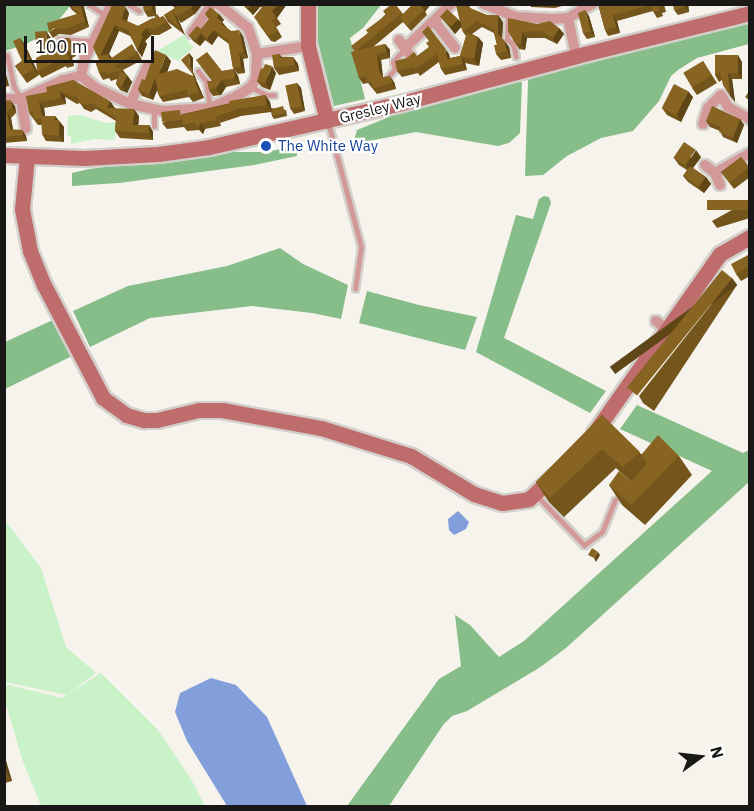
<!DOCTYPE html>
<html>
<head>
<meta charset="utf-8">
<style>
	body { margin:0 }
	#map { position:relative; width:754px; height:811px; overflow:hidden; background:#f6f3ed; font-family:"IBM Plex Sans",sans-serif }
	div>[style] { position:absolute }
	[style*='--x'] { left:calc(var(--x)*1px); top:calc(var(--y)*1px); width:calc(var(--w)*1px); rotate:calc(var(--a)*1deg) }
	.green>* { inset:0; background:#c9f2c9 }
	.forest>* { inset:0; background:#86bd88 }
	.water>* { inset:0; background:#839fdb }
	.roads { filter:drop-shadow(2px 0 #d3d0cb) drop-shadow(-2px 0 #d3d0cb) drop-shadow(0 2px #d3d0cb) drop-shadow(0 -2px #d3d0cb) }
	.lane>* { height:5px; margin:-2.5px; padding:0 2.5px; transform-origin:2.5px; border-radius:2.5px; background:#d39998 }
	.street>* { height:10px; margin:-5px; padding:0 5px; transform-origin:5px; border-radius:5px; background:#d39998 }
	.secondary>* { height:15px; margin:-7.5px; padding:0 7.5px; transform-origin:7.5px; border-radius:7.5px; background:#be6c6c }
	.wall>* { inset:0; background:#74561c }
	.shaded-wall>* { inset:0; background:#5e4617; transform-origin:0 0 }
	.building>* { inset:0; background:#876421; transform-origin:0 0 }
	.dots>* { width:16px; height:16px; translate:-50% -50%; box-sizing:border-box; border:3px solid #fff; border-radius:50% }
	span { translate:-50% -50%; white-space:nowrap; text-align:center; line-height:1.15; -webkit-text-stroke:4.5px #fff; paint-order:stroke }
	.street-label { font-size:15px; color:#191816 }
	.transit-label { font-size:15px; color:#164399 }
	.left { translate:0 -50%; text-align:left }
	.frame { position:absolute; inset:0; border:6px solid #191816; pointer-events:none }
	.north { position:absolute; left:670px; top:727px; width:60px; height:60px; -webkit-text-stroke:4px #fff; paint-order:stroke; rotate:75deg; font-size:16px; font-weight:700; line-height:24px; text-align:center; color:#191816 }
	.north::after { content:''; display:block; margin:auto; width:21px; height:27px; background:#191816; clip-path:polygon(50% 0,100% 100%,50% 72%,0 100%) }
	.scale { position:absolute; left:24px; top:36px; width:130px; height:27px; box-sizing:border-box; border:3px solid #191816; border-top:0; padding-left:8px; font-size:18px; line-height:21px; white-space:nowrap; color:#191816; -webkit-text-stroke:4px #fff; paint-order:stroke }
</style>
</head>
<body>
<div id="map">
	<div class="green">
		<i style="clip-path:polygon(187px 33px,189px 43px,194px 47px,178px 61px,157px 51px)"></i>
		<i style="clip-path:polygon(81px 115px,105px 123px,116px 122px,115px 140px,95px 139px,71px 144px,71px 136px,67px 135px,68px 116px)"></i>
		<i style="clip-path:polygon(5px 520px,41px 568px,66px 647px,96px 673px,67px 695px,5px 682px)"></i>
		<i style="clip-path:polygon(101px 673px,158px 730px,191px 779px,205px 806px,41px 806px,22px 759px,5px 701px,5px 684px,62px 698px)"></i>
	</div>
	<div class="forest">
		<i style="clip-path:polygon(5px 5px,71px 5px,49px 32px,24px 45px,5px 51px)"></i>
		<i style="clip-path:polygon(317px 5px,381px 5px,363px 28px,350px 38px,365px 99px,334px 106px,312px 18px)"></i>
		<i style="clip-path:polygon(749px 20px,749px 44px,697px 58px,678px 70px,671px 76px,659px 101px,633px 131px,601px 138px,567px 156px,543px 175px,525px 176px,528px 81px,532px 75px)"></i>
		<i style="clip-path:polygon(517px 79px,522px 83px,520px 133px,509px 143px,498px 146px,416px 132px,353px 144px,357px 130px,406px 110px)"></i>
		<i style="clip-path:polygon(296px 146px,297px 156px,254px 165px,119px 183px,72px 186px,72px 173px,89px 169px,220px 152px,266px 152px)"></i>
		<i style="clip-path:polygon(544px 196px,549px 197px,551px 203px,504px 338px,606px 391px,590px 413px,476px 352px,516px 215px,533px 219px,539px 199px)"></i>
		<i style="clip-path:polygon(280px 248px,303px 264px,348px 285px,341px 319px,312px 313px,252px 306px,150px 318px,90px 347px,73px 311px,128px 286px,227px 266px)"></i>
		<i style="clip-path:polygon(367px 291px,419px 305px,477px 317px,465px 350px,359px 323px)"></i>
		<i style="clip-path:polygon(53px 320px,72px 356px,5px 389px,5px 342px)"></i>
		<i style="clip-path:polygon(637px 405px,743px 453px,749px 450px,749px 482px,566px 648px,539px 668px,467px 711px,452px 716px,443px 725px,389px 806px,347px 806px,439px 679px,461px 666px,455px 615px,470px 625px,499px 657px,524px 641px,712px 471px,620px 429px)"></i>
	</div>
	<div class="water">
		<i style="clip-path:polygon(458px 511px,469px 522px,466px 529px,454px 535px,449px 530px,448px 519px)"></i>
		<i style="clip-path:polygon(211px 678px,236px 685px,267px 717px,307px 806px,227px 806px,187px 741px,175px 712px,180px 693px)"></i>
	</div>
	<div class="roads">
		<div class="lane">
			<i style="--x:88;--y:4;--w:20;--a:33"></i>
			<i style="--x:128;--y:4;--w:13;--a:32"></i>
			<i style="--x:508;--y:15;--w:24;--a:92"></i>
			<i style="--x:507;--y:39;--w:8;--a:40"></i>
			<i style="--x:513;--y:44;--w:13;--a:77"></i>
			<i style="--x:59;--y:39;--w:33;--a:3"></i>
			<i style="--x:7;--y:55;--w:33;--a:78"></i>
			<i style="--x:14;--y:87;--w:14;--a:60"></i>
			<i style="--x:198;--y:71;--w:13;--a:51"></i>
			<i style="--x:206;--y:81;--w:27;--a:82"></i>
			<i style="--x:388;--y:77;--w:11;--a:-49"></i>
			<i style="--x:395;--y:69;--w:7;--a:-106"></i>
			<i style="--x:393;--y:62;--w:18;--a:-49"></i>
			<i style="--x:251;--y:87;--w:17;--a:28"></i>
			<i style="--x:266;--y:95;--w:8;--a:0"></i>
			<i style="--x:328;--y:122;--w:129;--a:75.2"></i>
			<i style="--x:361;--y:247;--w:42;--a:98.1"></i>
			<i style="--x:154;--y:126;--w:16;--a:-90"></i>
			<i style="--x:537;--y:496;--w:68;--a:46.2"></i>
			<i style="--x:584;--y:545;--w:22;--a:-36"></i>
			<i style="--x:602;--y:532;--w:35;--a:-68"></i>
		</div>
		<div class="street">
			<i style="--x:484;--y:4;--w:35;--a:22"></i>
			<i style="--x:516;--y:17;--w:34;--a:3"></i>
			<i style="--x:550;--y:19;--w:18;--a:-3"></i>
			<i style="--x:568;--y:18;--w:28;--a:-30"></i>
			<i style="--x:568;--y:18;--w:39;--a:78"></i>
			<i style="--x:434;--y:21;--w:34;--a:52"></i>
			<i style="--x:192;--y:33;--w:35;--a:-55"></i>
			<i style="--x:399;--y:40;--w:19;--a:54"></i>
			<i style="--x:405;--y:48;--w:64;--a:-43.7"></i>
			<i style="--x:257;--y:54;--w:52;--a:-8.9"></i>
			<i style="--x:81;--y:76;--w:19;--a:39"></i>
			<i style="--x:96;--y:88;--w:38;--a:25"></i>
			<i style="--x:130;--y:104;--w:33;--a:12"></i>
			<i style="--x:162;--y:111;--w:48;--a:-3.6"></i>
			<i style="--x:210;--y:108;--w:30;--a:-24"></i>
			<i style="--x:237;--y:96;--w:17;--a:-33"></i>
			<i style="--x:251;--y:87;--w:10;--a:-61"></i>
			<i style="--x:256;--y:78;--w:24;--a:-88"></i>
			<i style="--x:257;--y:54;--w:28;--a:-109"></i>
			<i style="--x:248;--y:28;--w:38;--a:-141"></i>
			<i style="--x:81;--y:76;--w:18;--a:-77"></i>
			<i style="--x:85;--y:58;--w:60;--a:-63.4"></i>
			<i style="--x:4;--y:99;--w:17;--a:0"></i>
			<i style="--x:21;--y:99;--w:46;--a:-24.3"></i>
			<i style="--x:63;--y:80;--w:18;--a:-13"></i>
			<i style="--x:21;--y:99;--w:30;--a:81"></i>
			<i style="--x:130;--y:104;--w:41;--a:-65.3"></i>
			<i style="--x:703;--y:124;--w:17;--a:-73"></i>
			<i style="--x:708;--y:108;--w:18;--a:-45"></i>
			<i style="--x:721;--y:95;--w:14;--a:60"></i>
			<i style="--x:728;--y:107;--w:25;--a:29"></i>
			<i style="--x:705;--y:165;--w:13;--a:39"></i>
			<i style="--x:715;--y:173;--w:13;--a:67"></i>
			<i style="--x:715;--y:173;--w:40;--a:-29.7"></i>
			<i style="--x:656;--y:321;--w:14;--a:39"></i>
		</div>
		<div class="secondary">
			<i style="--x:308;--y:4;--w:42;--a:90"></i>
			<i style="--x:308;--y:46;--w:77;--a:75.8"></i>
			<i style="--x:4;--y:155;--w:80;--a:2.1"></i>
			<i style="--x:84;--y:158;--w:74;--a:-3.1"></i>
			<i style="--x:158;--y:154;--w:51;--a:-7.8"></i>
			<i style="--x:209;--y:147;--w:197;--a:-12.9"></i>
			<i style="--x:401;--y:103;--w:181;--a:-15"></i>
			<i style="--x:576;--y:56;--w:179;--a:-13.9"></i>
			<i style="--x:27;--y:157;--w:52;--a:95.5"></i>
			<i style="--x:22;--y:209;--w:43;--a:79.2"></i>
			<i style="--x:30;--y:251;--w:37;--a:68"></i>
			<i style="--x:44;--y:285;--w:127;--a:62.4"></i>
			<i style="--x:103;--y:398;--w:29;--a:36"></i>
			<i style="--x:126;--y:415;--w:19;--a:16"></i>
			<i style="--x:144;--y:420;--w:13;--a:0"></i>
			<i style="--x:157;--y:420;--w:43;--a:-13.4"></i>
			<i style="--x:199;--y:410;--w:23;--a:0"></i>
			<i style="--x:222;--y:410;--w:101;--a:10.3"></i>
			<i style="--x:321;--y:428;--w:94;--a:17.3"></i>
			<i style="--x:411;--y:456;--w:74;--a:31.1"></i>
			<i style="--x:474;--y:494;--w:29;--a:18"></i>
			<i style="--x:502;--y:503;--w:27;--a:-8"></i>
			<i style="--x:529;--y:499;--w:35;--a:-43"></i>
			<i style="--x:594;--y:433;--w:219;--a:-54.9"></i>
			<i style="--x:720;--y:254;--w:34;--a:-30"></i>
		</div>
	</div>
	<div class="wall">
		<i style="clip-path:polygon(68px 4px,83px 4px,89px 27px,71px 35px,59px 34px,53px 38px,49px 32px,77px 14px,72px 10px)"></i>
		<i style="clip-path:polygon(143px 4px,155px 4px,156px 15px,157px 14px,160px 18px,163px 16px,172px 28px,159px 35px,151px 35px,145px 41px,147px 44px,142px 57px,130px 36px,119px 31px,109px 54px,112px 58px,137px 51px,142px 60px,123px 70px,132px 82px,127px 93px,120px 90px,116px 84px,117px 79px,111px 81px,109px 78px,103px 80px,99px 73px,99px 60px,112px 5px,129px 13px,127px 21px,138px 26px,153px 18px,154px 19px,156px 16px,148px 17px,144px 11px)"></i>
		<i style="clip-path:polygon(170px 4px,202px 5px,195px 14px,181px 23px,178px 19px,185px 35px,168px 22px,164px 15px,175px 8px)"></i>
		<i style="clip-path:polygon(242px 4px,287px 4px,277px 18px,281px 24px,276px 27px,282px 37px,275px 42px,271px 41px,258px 23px,262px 7px,260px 7px,253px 15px)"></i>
		<i style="clip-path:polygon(395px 4px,403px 14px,413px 4px,431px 4px,425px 11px,427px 15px,411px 31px,403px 22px,373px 47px,385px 44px,390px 50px,390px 58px,381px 60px,383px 77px,394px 82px,396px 89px,377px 94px,368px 83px,363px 84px,359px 78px,354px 51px,368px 33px)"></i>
		<i style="clip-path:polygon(456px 4px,469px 4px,470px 8px,503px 22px,502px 39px,509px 47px,511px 58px,501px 60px,496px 54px,497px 45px,494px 33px,482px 27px,472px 34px,478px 37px,483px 43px,479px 66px,465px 63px,467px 70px,445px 75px,441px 69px,439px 62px,420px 76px,418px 73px,402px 77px,397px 71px,429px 47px,449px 54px,450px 58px,460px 56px,466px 36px,463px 32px,461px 27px,455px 34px,440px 16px,460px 22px)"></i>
		<i style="clip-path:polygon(530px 4px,569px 4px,555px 8px,531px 7px)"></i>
		<i style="clip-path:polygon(598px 4px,664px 4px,666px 12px,662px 13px,663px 16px,657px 18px,653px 11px,617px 21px,620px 33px,608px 36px,605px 30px)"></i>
		<i style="clip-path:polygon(688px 4px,689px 12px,678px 15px,674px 10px)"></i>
		<i style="clip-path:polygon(205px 14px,219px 14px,224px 20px,222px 22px,227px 28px,231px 31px,243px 36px,248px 58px,243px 59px,245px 73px,238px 74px,233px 68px,229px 44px,218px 36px,212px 45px,205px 40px,200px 46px,193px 41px,189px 35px,201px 29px,209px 19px)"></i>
		<i style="clip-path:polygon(589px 16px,595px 37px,587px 39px,583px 33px)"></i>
		<i style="clip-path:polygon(559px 28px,564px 34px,557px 44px,545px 38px,527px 38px,525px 50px,519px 49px,508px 31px)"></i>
		<i style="clip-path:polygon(20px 38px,25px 45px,39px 75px,27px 83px,15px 66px,22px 61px)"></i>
		<i style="clip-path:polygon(51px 38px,51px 50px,62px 45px,69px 38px,73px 45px,76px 56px,72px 58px,74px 66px,67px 68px,66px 66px,42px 78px,37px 72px,51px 50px,40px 51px,36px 44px)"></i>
		<i style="clip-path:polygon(189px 53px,193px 58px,193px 72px,197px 81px,194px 77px,197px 82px,204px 98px,193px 102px,189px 97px,163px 102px,159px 96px,157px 90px,153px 100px,142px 96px,138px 89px,145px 80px,171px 61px,167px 72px,193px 76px)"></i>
		<i style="clip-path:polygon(279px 54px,282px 57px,293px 57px,298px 64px,299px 71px,279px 75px,274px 68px)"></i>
		<i style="clip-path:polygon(715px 55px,742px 62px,742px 79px,732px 79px,735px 102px,722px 80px,719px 82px,715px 75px)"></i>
		<i style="clip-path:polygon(703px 61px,717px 83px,697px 95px,692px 88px)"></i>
		<i style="clip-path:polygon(4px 67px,9px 86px,4px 87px)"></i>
		<i style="clip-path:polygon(234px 69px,238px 76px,240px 84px,226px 87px,221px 95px,213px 96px,209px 90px,211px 81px,222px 71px)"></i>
		<i style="clip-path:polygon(276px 73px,270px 90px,262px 87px,257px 81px)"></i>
		<i style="clip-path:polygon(73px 80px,115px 108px,139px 116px,138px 125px,149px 125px,153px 132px,153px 140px,120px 138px,115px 131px,116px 121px,96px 109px,91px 112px,84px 109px,80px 103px,77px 104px,65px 97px,66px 104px,44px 108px,45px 116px,55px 116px,64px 127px,64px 142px,46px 141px,42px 134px,42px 125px,38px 125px,29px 113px,47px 92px)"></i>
		<i style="clip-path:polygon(297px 83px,301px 88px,305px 111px,294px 114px,290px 108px)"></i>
		<i style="clip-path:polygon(265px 95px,270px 102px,271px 108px,286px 110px,287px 116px,274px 119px,272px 116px,271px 112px,241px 116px,220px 123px,221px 126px,205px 129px,203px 134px,199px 130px,187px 131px,184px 127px,167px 129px,162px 123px,183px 114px)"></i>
		<i style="clip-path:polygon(693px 97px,681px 122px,667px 115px,662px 108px)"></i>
		<i style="clip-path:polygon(4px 101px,15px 106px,16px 113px,11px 118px,13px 130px,22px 130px,26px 136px,27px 141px,4px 143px)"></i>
		<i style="clip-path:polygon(740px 119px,744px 125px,737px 143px,723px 137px,720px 131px,710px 127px,706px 121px)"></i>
		<i style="clip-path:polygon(701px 157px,693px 168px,706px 177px,711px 184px,704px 193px,688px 182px,683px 176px,687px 170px,679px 165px,674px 158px)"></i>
		<i style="clip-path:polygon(741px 157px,750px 168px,750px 177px,734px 189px,721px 172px)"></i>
		<i style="clip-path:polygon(750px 200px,750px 218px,717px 228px,712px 221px)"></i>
		<i style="clip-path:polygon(750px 254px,750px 276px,741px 281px,736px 274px)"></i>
		<i style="clip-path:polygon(732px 278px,737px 285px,654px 411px,643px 403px,639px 396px)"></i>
		<i style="clip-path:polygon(602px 415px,641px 454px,679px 456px,692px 475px,645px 525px,622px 505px,609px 485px,631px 482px,616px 468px,564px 517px,549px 502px,536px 482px)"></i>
		<i style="clip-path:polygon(4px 756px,12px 781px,5px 783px,4px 782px)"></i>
	</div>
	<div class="shaded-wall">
		<i style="clip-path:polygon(80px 4px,83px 4px,89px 27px,85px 21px)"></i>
		<i style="clip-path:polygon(151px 4px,155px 4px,156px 16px,152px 9px)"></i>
		<i style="clip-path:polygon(194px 4px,202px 5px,195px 14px,191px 8px)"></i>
		<i style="clip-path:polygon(252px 4px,258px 4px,260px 7px,253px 15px,248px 8px)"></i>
		<i style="clip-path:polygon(278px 4px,287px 4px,277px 18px,272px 11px)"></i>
		<i style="clip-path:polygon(422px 4px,431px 4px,425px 12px,421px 6px)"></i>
		<i style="clip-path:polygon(685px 4px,688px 4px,689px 12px,685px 7px)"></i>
		<i style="clip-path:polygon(125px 6px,129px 13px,126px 25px,122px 19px)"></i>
		<i style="clip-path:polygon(172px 10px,178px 19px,185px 35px,180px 28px)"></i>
		<i style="clip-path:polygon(585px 10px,589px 16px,595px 37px,591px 32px)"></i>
		<i style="clip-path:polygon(219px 14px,224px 20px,222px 22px,227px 28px,225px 30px,217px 18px)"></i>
		<i style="clip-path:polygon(498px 15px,503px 22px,502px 40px,498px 34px)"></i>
		<i style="clip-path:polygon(613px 15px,617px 21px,620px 33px,616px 27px)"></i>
		<i style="clip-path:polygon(458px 19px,463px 25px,455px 34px,450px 27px)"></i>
		<i style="clip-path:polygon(115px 25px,119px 31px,109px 54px,113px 60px,100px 56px)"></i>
		<i style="clip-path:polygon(146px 28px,151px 35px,145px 41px,147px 44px,142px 57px,137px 50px,141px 34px)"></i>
		<i style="clip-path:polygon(559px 28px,564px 34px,557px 44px,553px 38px)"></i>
		<i style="clip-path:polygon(214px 30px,218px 36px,212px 45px,207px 38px)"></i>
		<i style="clip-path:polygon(239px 30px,243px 36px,248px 58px,244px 52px)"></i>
		<i style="clip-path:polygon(46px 31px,51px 38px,51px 50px,47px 44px)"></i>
		<i style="clip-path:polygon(522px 32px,527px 38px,525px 50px,521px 44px)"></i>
		<i style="clip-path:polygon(201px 33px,205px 40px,200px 46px,196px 40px)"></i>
		<i style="clip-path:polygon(478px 37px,483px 43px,479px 66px,474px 59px)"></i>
		<i style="clip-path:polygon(20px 38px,25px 45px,39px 75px,34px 69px)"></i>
		<i style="clip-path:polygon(69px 38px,73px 45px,76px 56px,72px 50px)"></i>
		<i style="clip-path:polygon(504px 40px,509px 47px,511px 58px,507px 51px)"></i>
		<i style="clip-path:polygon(385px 44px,390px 50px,390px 58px,386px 52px)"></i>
		<i style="clip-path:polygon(445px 48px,449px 54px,451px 66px,447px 59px)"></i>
		<i style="clip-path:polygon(67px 51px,72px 58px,74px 66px,70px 60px)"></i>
		<i style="clip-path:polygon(189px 53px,193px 58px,193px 72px,197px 81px,194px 76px,190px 67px)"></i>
		<i style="clip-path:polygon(239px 53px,243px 59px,245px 73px,241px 67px)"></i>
		<i style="clip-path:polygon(377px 54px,381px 60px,383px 78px,379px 72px)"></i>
		<i style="clip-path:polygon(166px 55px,171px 61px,164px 81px,159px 74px)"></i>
		<i style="clip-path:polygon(738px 55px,742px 62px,742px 79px,738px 73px)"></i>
		<i style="clip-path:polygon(461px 56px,465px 63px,467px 70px,463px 64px)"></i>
		<i style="clip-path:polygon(293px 57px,298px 64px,299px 71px,295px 65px)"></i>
		<i style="clip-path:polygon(272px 66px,276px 73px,270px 90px,265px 83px)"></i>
		<i style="clip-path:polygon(4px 67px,9px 86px,4px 80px)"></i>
		<i style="clip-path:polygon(234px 69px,238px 76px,240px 84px,235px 78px)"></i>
		<i style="clip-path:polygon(728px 73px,732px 79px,735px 102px,730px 96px)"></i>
		<i style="clip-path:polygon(127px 75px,132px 82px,127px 93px,122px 86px)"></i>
		<i style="clip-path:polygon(193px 76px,197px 82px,204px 98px,199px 92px)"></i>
		<i style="clip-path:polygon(390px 76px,394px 82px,396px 89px,392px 83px)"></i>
		<i style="clip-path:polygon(155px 78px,160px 84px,153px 100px,149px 94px)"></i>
		<i style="clip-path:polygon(222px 80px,226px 87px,221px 95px,216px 88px)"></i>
		<i style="clip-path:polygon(297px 83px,301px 88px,305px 111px,302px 106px)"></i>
		<i style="clip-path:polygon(60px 91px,65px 97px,66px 104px,61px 98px)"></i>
		<i style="clip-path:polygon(688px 91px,693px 97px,681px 122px,677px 115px)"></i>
		<i style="clip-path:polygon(265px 95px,270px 102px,272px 112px,267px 105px)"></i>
		<i style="clip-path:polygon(10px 100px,15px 106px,16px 113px,12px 107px)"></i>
		<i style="clip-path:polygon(110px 101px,115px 108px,107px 108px)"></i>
		<i style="clip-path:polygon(39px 102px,44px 108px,46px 122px,42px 116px)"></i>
		<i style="clip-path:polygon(134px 109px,139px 116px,138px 131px,133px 125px)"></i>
		<i style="clip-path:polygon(7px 112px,11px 118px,14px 135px,10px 129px)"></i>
		<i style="clip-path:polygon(55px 116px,64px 127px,64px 142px,59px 136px,55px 120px)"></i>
		<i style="clip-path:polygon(740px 119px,744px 125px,737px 143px,733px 138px)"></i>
		<i style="clip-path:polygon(200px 123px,205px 129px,203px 134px,199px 128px)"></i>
		<i style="clip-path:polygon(149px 125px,153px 132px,153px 140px,149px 133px)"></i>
		<i style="clip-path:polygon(22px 130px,26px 136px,27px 141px,23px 135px)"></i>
		<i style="clip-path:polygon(696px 150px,701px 157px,690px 172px,686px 166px)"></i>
		<i style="clip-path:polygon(706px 177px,711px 184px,704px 193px,699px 187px)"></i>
		<i style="left:732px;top:278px;width:9px;height:151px;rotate:54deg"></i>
		<i style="clip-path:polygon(598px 552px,600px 555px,596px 562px,594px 558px)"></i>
		<i style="clip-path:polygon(4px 756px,5px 757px,12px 781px,7px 774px,4px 764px)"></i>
	</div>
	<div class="building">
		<i style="clip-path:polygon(68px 4px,80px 4px,85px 21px,66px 29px,54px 28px,49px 32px,47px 23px,80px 13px)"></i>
		<i style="clip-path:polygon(143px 4px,151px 4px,152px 9px,144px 11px)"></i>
		<i style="clip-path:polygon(176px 4px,194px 4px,191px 8px,176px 16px,172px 10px,178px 6px)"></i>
		<i style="clip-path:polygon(244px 4px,252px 4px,248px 8px)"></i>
		<i style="clip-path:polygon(261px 4px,278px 4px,272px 11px,276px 17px,272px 21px,278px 30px,271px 35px,267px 35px,254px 17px,262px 7px)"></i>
		<i style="clip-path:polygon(392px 4px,395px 4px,402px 13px,357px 50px,385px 44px,386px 52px,377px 54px,379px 72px,383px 77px,390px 76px,392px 83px,373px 88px,372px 83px,367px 81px,366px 76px,359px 78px,351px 52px,354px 51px,351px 46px,368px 33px,366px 30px,386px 15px,383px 11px)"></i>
		<i style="clip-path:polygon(413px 4px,422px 4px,421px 6px,424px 10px,407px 26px,400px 17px)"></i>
		<i style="clip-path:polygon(456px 4px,467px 4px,467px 7px,487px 15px,498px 15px,498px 34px,504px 40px,507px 51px,496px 54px,494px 45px,497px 45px,493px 29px,477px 21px,463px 32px)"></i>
		<i style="clip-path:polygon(598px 4px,661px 4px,662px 6px,658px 7px,659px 11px,653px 12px,651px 5px,613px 15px,616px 27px,605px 30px)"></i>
		<i style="clip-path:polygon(673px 4px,685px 4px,685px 7px,674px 10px)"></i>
		<i style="clip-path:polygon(112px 5px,125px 6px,122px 19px,138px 26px,153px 18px,153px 20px,157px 14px,159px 18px,163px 16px,167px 21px,154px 29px,146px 28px,141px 34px,143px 37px,137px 50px,128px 30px,115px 25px,100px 56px,108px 54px,110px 59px,132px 44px,137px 53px,114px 66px,123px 70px,107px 74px,106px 71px,99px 73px,95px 61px,99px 60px,93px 47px)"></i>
		<i style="clip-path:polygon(210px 7px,219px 14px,217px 18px,222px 22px,221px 24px,231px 31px,239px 30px,244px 52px,239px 53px,241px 67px,233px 68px,228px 40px,214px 30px,207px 38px,201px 33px,196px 40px,189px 35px,197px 26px,201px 29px,210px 18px,205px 14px)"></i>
		<i style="left:447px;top:9px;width:15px;height:10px;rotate:42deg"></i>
		<i style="clip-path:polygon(172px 10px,180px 28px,164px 15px)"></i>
		<i style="clip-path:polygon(585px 10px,591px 32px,583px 33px,578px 13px)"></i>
		<i style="clip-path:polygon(508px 18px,537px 24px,550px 21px,559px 28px,553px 38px,541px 31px,522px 32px,521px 44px,515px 43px,508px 31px)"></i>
		<i style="clip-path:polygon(428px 26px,445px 48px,447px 59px,460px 56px,467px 33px,478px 37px,474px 59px,461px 56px,463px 64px,441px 69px,437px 54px,415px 69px,413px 67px,397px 71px,395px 61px,407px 58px,414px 52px,418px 57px,429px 47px,426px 43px,429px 41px,422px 32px)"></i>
		<i style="left:46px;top:31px;width:13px;height:11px;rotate:86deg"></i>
		<i style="clip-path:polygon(20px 38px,34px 69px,22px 76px,15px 66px,22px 61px,13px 41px)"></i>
		<i style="clip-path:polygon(60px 38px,69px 38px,72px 50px,67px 51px,70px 60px,63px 61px,62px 58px,37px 72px,36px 58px,62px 45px)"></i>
		<i style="clip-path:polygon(155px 50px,166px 55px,159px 74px,177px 69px,193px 76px,199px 92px,188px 95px,187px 90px,159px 96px,155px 78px,149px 94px,138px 89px,142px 79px,145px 80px)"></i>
		<i style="clip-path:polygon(207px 52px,222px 71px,234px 69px,235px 78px,222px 80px,216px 88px,209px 90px,207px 81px,212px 81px,196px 60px)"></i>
		<i style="clip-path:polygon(189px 53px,190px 67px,194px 76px,181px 60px)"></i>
		<i style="clip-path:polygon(279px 54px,280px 58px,293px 57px,295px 65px,274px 68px,272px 55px)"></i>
		<i style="clip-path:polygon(715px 55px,738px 55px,738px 73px,728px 73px,730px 96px,723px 85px,720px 72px,715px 75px)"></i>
		<i style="left:703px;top:61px;width:17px;height:23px;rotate:59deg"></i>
		<i style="clip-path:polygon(265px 64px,272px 66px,265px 83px,257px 81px,261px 68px,263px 69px)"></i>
		<i style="clip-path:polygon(120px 72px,127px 75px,122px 86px,116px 84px)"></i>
		<i style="clip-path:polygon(73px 80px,110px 101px,107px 108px,134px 109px,133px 125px,149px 125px,149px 133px,115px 131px,116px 118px,92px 103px,87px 105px,79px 102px,77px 96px,73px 97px,60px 91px,61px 98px,39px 102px,42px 116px,55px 116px,55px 120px,59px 120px,59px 136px,42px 134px,41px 118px,34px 119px,33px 112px,29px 113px,26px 96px,47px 92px,46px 87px)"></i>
		<i style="left:297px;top:83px;width:24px;height:12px;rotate:78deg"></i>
		<i style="left:674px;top:84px;width:16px;height:27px;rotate:27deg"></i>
		<i style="clip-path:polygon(750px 90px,750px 101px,745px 97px)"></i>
		<i style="clip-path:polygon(265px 95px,267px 105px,237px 109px,215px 117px,216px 120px,200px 123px,199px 128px,194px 123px,183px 125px,181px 115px,230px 104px,229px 101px)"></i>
		<i style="clip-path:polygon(10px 100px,12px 107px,7px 112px,10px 129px,22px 130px,23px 135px,4px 137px,4px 101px)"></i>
		<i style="left:283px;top:106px;width:7px;height:12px;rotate:74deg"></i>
		<i style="clip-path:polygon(712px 106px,740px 119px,733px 138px,719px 132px,721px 127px,706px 121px)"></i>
		<i style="left:180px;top:110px;width:10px;height:19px;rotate:84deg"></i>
		<i style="left:684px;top:142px;width:14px;height:19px;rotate:34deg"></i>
		<i style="left:741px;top:157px;width:13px;height:25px;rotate:51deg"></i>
		<i style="left:690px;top:166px;width:19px;height:12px;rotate:35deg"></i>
		<i style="left:750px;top:200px;width:10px;height:43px;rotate:90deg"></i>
		<i style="clip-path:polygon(750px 254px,750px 266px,736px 274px,731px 264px)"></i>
		<i style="left:722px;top:270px;width:13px;height:151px;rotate:39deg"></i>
		<i style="clip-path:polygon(602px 415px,640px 452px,623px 467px,602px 449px,550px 498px,536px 482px)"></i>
		<i style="clip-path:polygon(658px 435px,679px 456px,631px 505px,609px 485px,619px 471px,631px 482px,647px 463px,641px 455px)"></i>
		<i style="clip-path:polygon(592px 548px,598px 552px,594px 558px,588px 555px)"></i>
		<i style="clip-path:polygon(4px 764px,7px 774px,4px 775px)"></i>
	</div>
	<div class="dots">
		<i style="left:266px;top:146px;background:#1a4fb4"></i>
	</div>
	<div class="street-label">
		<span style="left:380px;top:108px;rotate:-14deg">Gresley Way</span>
	</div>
	<div class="transit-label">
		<span class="left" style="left:278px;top:146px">The White Way</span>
	</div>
	<div class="frame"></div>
	<div class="north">N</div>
	<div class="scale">100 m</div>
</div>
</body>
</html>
